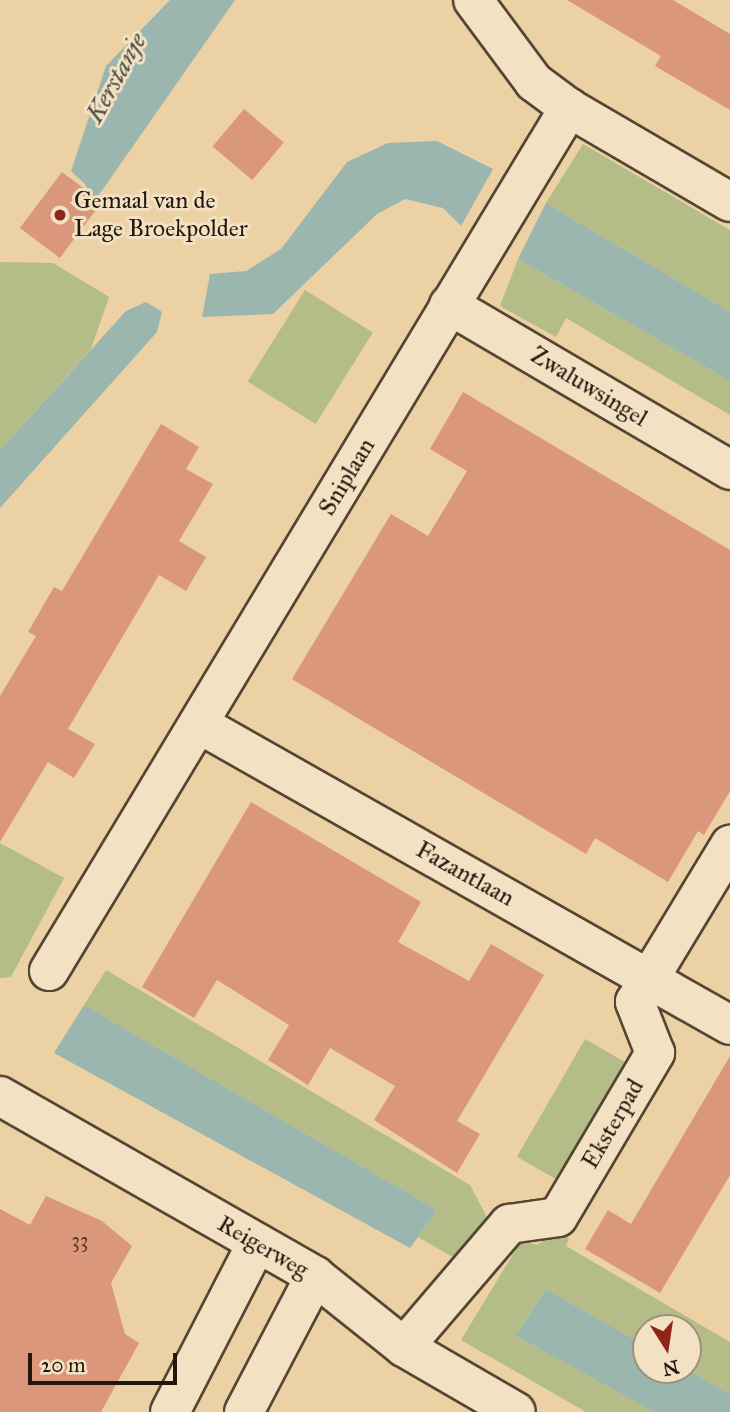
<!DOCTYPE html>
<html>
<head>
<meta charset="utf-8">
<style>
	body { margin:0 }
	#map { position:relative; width:730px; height:1412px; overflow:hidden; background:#ecd1a4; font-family:"IM FELL Great Primer",serif }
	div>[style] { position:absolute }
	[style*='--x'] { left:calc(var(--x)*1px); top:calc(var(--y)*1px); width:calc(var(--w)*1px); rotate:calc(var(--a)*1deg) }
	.green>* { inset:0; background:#b4bc88; transform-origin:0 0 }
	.water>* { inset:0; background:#9bb5af }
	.building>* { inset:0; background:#da977c; transform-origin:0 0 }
	.roads { filter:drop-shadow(2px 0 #544633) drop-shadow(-2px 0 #544633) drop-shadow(0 2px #544633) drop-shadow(0 -2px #544633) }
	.pedestrian>* { height:38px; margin:-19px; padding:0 19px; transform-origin:19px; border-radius:19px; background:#f3e1c4 }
	.minor>* { height:38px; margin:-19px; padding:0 19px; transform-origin:19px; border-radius:19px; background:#f3e1c4 }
	.dots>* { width:19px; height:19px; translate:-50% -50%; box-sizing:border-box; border:4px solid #f3e1c4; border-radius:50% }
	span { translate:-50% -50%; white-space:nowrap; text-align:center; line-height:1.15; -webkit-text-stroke:6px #f3e1c4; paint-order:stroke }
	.number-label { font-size:21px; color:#503729 }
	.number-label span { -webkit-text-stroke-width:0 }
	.poi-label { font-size:24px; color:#22170d }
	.left { translate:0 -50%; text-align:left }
	.street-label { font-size:24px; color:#22170d }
	.water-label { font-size:26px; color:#4c4e46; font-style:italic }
	.north { position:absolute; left:632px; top:1314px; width:70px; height:70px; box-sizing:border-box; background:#f3e1c4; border:2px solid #9f907b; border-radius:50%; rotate:168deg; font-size:19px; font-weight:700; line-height:28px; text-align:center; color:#22170d }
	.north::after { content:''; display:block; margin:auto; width:24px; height:32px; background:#8f2418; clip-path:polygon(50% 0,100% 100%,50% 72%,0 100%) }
	.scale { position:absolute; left:28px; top:1353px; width:149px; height:32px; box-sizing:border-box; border:4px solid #22170d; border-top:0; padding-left:9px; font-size:21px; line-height:24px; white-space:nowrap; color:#22170d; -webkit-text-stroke:5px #f3e1c4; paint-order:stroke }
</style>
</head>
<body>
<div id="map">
	<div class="green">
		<i style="clip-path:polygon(583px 144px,730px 230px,730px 312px,546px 203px)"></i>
		<i style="clip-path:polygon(518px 259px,730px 381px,730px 415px,566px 318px,556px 337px,500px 306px)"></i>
		<i style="clip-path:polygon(0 262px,53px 263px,109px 297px,91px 349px,0 450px)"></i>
		<i style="left:305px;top:290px;width:80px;height:108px;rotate:32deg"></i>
		<i style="clip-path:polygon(0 843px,64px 878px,11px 977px,0 978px)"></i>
		<i style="clip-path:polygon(106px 970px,470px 1185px,490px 1223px,465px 1264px,418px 1237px,437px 1210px,84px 1005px)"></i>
		<i style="left:585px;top:1039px;width:51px;height:136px;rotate:30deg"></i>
		<i style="clip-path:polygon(555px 1231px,569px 1238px,566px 1246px,730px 1342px,730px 1394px,688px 1370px,688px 1328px,646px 1328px,646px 1346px,546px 1289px,516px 1336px,654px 1412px,586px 1412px,461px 1340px,521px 1241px,537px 1245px)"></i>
	</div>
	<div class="water">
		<i style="clip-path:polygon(170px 0,235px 0,94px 202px,85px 184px,71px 171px,106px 66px)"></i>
		<i style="clip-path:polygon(437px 141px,493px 169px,461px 226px,443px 208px,405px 199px,377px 214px,273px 314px,202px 317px,210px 274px,246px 271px,281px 249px,347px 162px,388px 143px)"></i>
		<i style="clip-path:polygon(546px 203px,730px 312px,730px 381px,518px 259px)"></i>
		<i style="clip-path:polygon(146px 302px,162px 312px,157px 332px,0 508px,0 450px,126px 311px)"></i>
		<i style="clip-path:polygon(84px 1005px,437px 1210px,410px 1248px,54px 1053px)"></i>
		<i style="clip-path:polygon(546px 1289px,646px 1346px,646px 1370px,688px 1370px,730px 1394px,730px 1412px,654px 1412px,516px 1336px)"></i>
	</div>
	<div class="building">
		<i style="clip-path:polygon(567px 0,673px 0,730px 34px,730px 110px,655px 66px,661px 56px)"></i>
		<i style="left:244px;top:109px;width:52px;height:49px;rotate:40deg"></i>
		<i style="left:62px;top:172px;width:50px;height:70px;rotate:37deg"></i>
		<i style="clip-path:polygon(463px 392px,730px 550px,730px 791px,704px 835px,698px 831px,668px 882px,595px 838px,586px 854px,292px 679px,391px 514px,428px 536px,467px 471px,430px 449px)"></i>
		<i style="clip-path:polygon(161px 424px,199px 447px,186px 469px,213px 484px,179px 541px,206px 557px,186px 591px,159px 575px,68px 729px,95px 744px,74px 778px,48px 762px,0 842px,0 696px,36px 636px,28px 632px,54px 587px,62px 591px)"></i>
		<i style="clip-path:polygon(251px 802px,421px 902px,398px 942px,469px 981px,491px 944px,544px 975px,457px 1121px,480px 1134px,457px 1173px,374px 1120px,395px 1086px,330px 1048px,308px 1085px,268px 1060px,289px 1025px,217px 980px,194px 1018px,142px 987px)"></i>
		<i style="clip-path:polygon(730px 1056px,730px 1175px,660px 1293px,585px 1249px,608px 1210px,631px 1224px)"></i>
		<i style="clip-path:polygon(46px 1196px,102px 1221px,132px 1246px,111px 1283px,125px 1334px,139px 1343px,101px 1412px,0 1412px,0 1209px,30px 1225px)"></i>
	</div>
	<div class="roads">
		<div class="pedestrian">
			<i style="--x:404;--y:1347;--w:162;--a:-49.5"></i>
			<i style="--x:509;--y:1224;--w:49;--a:-8.1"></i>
			<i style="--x:558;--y:1217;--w:191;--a:-59.4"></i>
			<i style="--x:655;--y:1053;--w:55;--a:-111.4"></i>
			<i style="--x:635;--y:1002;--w:184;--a:-58.8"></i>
		</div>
		<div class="minor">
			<i style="--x:569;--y:108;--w:186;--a:30.3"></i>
			<i style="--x:449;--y:305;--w:326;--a:30.4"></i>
			<i style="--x:199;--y:724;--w:610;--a:29.55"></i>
			<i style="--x:49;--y:971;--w:1008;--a:-58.93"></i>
			<i style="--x:569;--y:108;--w:44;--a:-143.4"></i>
			<i style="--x:534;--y:82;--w:102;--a:-126.6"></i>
			<i style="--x:0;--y:1096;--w:363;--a:29.7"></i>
			<i style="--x:315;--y:1276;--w:114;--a:38.6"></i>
			<i style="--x:404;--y:1347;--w:129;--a:30.1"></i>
			<i style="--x:170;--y:1412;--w:190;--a:-62.8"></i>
			<i style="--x:244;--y:1412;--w:153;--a:-62.4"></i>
		</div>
	</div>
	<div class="dots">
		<i style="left:60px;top:215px;background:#8f2418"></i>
	</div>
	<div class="number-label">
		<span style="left:80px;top:1240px">33</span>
	</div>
	<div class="poi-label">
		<span class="left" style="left:74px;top:215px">Gemaal van de<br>Lage Broekpolder</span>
	</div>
	<div class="street-label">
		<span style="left:589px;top:387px;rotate:31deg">Zwaluwsingel</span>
		<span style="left:347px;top:477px;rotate:-59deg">Sniplaan</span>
		<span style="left:465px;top:874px;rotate:29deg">Fazantlaan</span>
		<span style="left:613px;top:1124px;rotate:-60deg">Eksterpad</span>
		<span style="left:263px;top:1247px;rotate:30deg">Reigerweg</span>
	</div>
	<div class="water-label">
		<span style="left:116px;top:78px;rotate:-61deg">Kerstanje</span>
	</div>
	<div class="north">N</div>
	<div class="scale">20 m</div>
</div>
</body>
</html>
